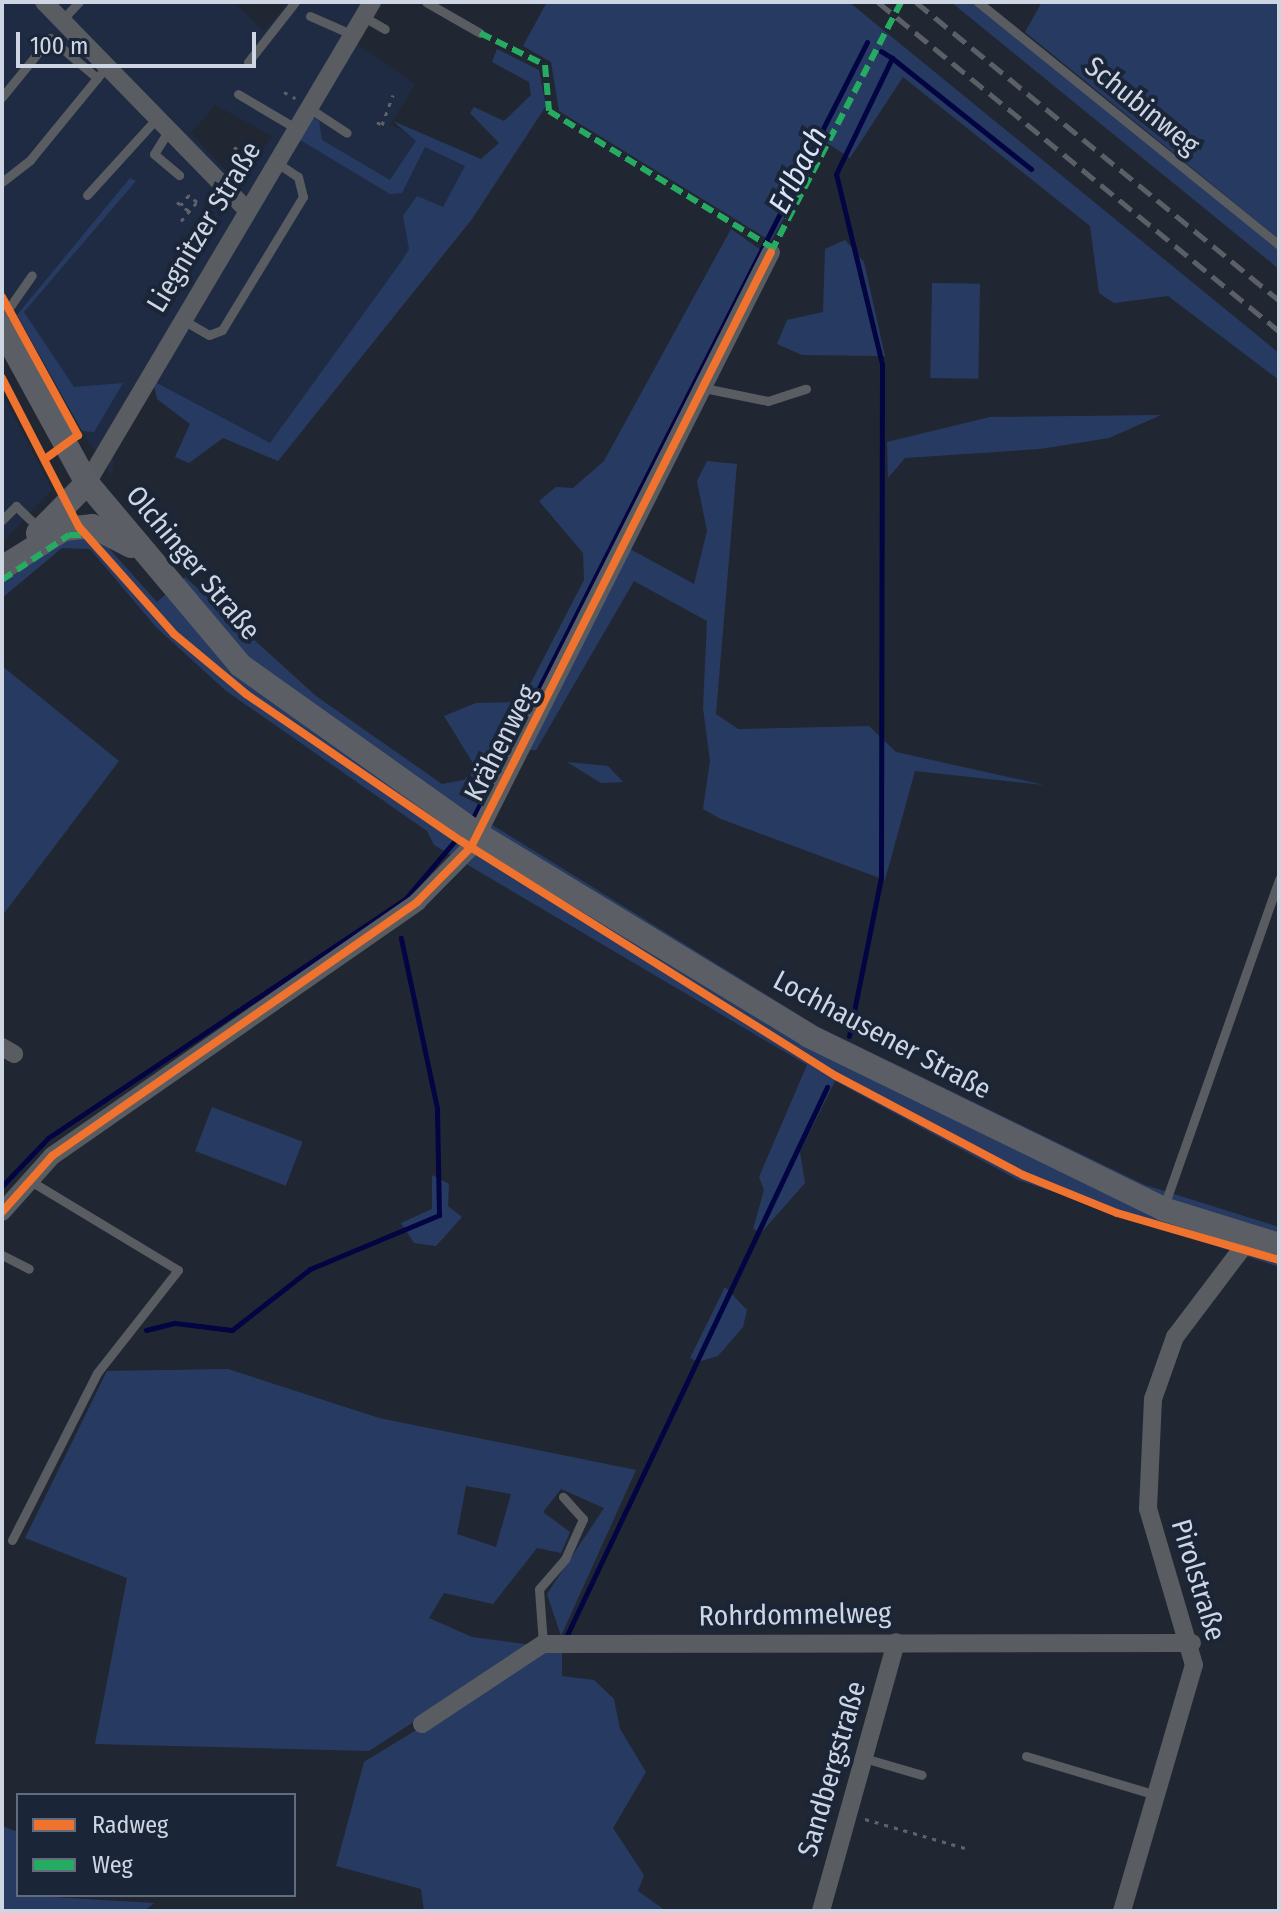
<!DOCTYPE html>
<html>
<head>
<meta charset="utf-8">
<style>
	body { margin:0 }
	#map { position:relative; width:1281px; height:1913px; overflow:hidden; background:#212732; font-family:"Fira Sans Condensed",sans-serif }
	div>[style] { position:absolute }
	[style*='--x'] { left:calc(var(--x)*1px); top:calc(var(--y)*1px); width:calc(var(--w)*1px); rotate:calc(var(--a)*1deg) }
	.built>* { inset:0; background:#1f2b42 }
	.green>* { inset:0; background:#273b62; transform-origin:0 0 }
	.stream>* { height:5px; margin:-2.5px; padding:0 2.5px; transform-origin:2.5px; border-radius:2.5px; background:#030442 }
	.path>* { height:3px; margin-top:-1.5px; transform-origin:0; background:repeating-linear-gradient(90deg,#5f6268 0 4px,transparent 0 10px) }
	.lane>* { height:9px; margin:-4.5px; padding:0 4.5px; transform-origin:4.5px; border-radius:4.5px; background:#595c61 }
	.street>* { height:18px; margin:-9px; padding:0 9px; transform-origin:9px; border-radius:9px; background:#595c61 }
	.secondary>* { height:24px; margin:-12px; padding:0 12px; transform-origin:12px; border-radius:12px; background:#5b5e65 }
	.rail>* { height:5px; margin-top:-2.5px; transform-origin:0; background:repeating-linear-gradient(90deg,#5c6066 0 16px,transparent 0 24px) }
	.quiet>* { height:6px; margin-top:-3px; transform-origin:0; background:repeating-linear-gradient(90deg,#26ab63 0 12px,transparent 0 18px) }
	.cycleway>* { height:8px; margin:-4px; padding:0 4px; transform-origin:4px; border-radius:4px; background:#ef722f }
	span { translate:-50% -50%; white-space:nowrap; text-align:center; line-height:1.15; -webkit-text-stroke:8px #1b2538; paint-order:stroke }
	.street-label { font-size:28px; color:#cfd6e3 }
	.water-label { font-size:30px; color:#dae5f9; font-style:italic }
	.frame { position:absolute; inset:0; border:4px solid #cfd6e3; pointer-events:none }
	.legend { position:absolute; left:16px; top:1793px; width:280px; height:104px; box-sizing:border-box; background:#1b2538; border:2px solid #636c7c; margin:0; padding:10px 14px; list-style:none; font-size:24px; color:#cfd6e3 }
	.legend li { display:flex; align-items:center; gap:16px; height:40px }
	.legend b { width:40px; border:2px solid #636c7c }
	.scale { position:absolute; left:16px; top:32px; width:240px; height:36px; box-sizing:border-box; border:4px solid #cfd6e3; border-top:0; padding-left:10px; font-size:24px; line-height:28px; white-space:nowrap; color:#cfd6e3; -webkit-text-stroke:6px #1b2538; paint-order:stroke }
</style>
</head>
<body>
<div id="map">
	<div class="built">
		<i style="clip-path:polygon(evenodd,2px 2px,233px 2px,264px 31px,289px 2px,383px 2px,357px 44px,415px 84px,390px 125px,478px 164px,280px 456px,154px 381px,114px 454px,112px 476px,82px 431px,2px 290px,2px 2px,215px 105px,272px 136px,243px 176px,227px 172px,191px 133px,215px 105px)"></i>
		<i style="clip-path:polygon(2px 393px,52px 490px,2px 543px)"></i>
	</div>
	<div class="green">
		<i style="clip-path:polygon(547px 2px,849px 2px,1279px 353px,1279px 380px,1168px 296px,1114px 303px,1099px 293px,1090px 226px,903px 77px,850px 158px,827px 143px,771px 241px,559px 111px,551px 62px,523px 46px)"></i>
		<i style="clip-path:polygon(951px 2px,972px 2px,1279px 249px,1279px 269px)"></i>
		<i style="clip-path:polygon(1042px 2px,1279px 2px,1279px 239px,1025px 32px)"></i>
		<i style="clip-path:polygon(497px 49px,539px 70px,546px 106px,472px 219px,278px 461px,223px 438px,189px 463px,175px 457px,190px 424px,157px 399px,153px 381px,270px 443px,401px 262px,409px 249px,403px 216px,417px 196px,443px 207px,465px 166px,425px 147px,402px 193px,390px 194px,297px 138px,309px 115px,319px 121px,322px 140px,390px 180px,416px 141px,393px 121px,481px 159px,499px 143px,470px 113px,474px 107px,504px 121px,531px 95px,529px 82px,492px 62px)"></i>
		<i style="clip-path:polygon(130px 178px,136px 181px,24px 312px,74px 387px,123px 383px,94px 432px,82px 431px,17px 315px)"></i>
		<i style="clip-path:polygon(731px 229px,765px 253px,621px 544px,694px 584px,707px 531px,697px 481px,707px 461px,737px 464px,716px 714px,738px 729px,869px 726px,896px 752px,1044px 785px,915px 771px,885px 880px,721px 819px,703px 809px,710px 761px,703px 708px,707px 621px,634px 581px,536px 750px,524px 750px,481px 818px,817px 1026px,1145px 1185px,1279px 1227px,1279px 1267px,1018px 1180px,835px 1081px,800px 1152px,805px 1183px,761px 1233px,753px 1229px,764px 1190px,759px 1177px,807px 1065px,434px 845px,427px 831px,225px 690px,156px 627px,90px 549px,62px 548px,2px 598px,2px 584px,65px 538px,97px 535px,157px 602px,185px 577px,316px 696px,442px 784px,464px 780px,476px 768px,444px 716px,476px 703px,521px 702px,584px 580px,583px 553px,539px 501px,556px 487px,573px 488px,604px 461px)"></i>
		<i style="clip-path:polygon(845px 240px,864px 262px,885px 356px,802px 355px,777px 344px,787px 320px,823px 312px,825px 249px)"></i>
		<i style="left:932px;top:283px;width:48px;height:95px;rotate:1deg"></i>
		<i style="clip-path:polygon(1161px 415px,1109px 438px,1040px 449px,905px 458px,888px 478px,887px 442px,990px 417px)"></i>
		<i style="clip-path:polygon(2px 666px,119px 761px,2px 916px)"></i>
		<i style="clip-path:polygon(567px 762px,608px 766px,623px 782px,601px 783px)"></i>
		<i style="left:212px;top:1107px;width:97px;height:47px;rotate:21deg"></i>
		<i style="clip-path:polygon(432px 1175px,449px 1184px,448px 1206px,462px 1217px,436px 1246px,414px 1243px,401px 1223px,432px 1209px)"></i>
		<i style="clip-path:polygon(725px 1287px,747px 1310px,743px 1327px,718px 1356px,698px 1362px,690px 1358px)"></i>
		<i style="clip-path:polygon(evenodd,228px 1369px,379px 1418px,636px 1470px,561px 1636px,547px 1594px,604px 1508px,561px 1489px,543px 1512px,570px 1532px,561px 1553px,537px 1548px,493px 1604px,444px 1593px,429px 1618px,472px 1637px,532px 1645px,369px 1751px,95px 1744px,127px 1578px,25px 1538px,107px 1371px,228px 1369px,466px 1486px,511px 1494px,496px 1547px,457px 1534px,466px 1486px)"></i>
		<i style="clip-path:polygon(548px 1649px,562px 1650px,562px 1676px,594px 1680px,614px 1699px,620px 1729px,646px 1772px,613px 1828px,644px 1875px,638px 1891px,666px 1911px,424px 1911px,421px 1889px,336px 1866px,364px 1762px)"></i>
		<i style="clip-path:polygon(2px 1826px,18px 1832px,18px 1895px,154px 1903px,144px 1911px,2px 1911px)"></i>
	</div>
	<div class="stream">
		<i style="--x:892;--y:58;--w:178;--a:38.6"></i>
		<i style="--x:474;--y:816;--w:868;--a:-63.08"></i>
		<i style="--x:849;--y:1036;--w:162;--a:-78.6"></i>
		<i style="--x:881;--y:877;--w:513;--a:-89.89"></i>
		<i style="--x:882;--y:364;--w:195;--a:-103.6"></i>
		<i style="--x:836;--y:174;--w:129;--a:-64.2"></i>
		<i style="--x:892;--y:58;--w:13;--a:-148"></i>
		<i style="--x:2;--y:1186;--w:66;--a:-46.2"></i>
		<i style="--x:48;--y:1138;--w:431;--a:-33.8"></i>
		<i style="--x:406;--y:898;--w:82;--a:-49.5"></i>
		<i style="--x:146;--y:1330;--w:30;--a:-14"></i>
		<i style="--x:175;--y:1323;--w:57;--a:7"></i>
		<i style="--x:232;--y:1330;--w:99;--a:-38"></i>
		<i style="--x:310;--y:1269;--w:140;--a:-22.7"></i>
		<i style="--x:439;--y:1215;--w:107;--a:-91.1"></i>
		<i style="--x:437;--y:1108;--w:174;--a:-102"></i>
		<i style="--x:566;--y:1637;--w:609;--a:-64.61"></i>
	</div>
	<div class="path">
		<i style="--x:284;--y:92;--w:13;--a:29"></i>
		<i style="--x:377;--y:122;--w:6;--a:31"></i>
		<i style="--x:382;--y:125;--w:32;--a:-70"></i>
		<i style="--x:234;--y:147;--w:28;--a:35"></i>
		<i style="--x:177;--y:202;--w:15;--a:37"></i>
		<i style="--x:181;--y:221;--w:25;--a:-50"></i>
		<i style="--x:197;--y:202;--w:11;--a:-139"></i>
		<i style="--x:189;--y:195;--w:13;--a:129"></i>
		<i style="--x:865;--y:1819;--w:104;--a:16.2"></i>
	</div>
	<div class="lane">
		<i style="--x:426;--y:2;--w:62;--a:29.9"></i>
		<i style="--x:978;--y:2;--w:387;--a:38.9"></i>
		<i style="--x:310;--y:16;--w:47;--a:23.8"></i>
		<i style="--x:364;--y:17;--w:24;--a:30"></i>
		<i style="--x:62;--y:20;--w:25;--a:-47"></i>
		<i style="--x:248;--y:62;--w:76;--a:-51.9"></i>
		<i style="--x:238;--y:94;--w:69;--a:30.7"></i>
		<i style="--x:2;--y:97;--w:76;--a:-50.9"></i>
		<i style="--x:50;--y:38;--w:62;--a:40.4"></i>
		<i style="--x:309;--y:108;--w:45;--a:33.3"></i>
		<i style="--x:169;--y:130;--w:28;--a:122"></i>
		<i style="--x:154;--y:154;--w:33;--a:40"></i>
		<i style="--x:2;--y:182;--w:36;--a:-38"></i>
		<i style="--x:30;--y:160;--w:122;--a:-50.7"></i>
		<i style="--x:87;--y:195;--w:104;--a:-47.7"></i>
		<i style="--x:2;--y:318;--w:52;--a:-55.1"></i>
		<i style="--x:183;--y:320;--w:30;--a:30"></i>
		<i style="--x:209;--y:335;--w:14;--a:-21"></i>
		<i style="--x:222;--y:330;--w:156;--a:-58.7"></i>
		<i style="--x:303;--y:197;--w:21;--a:-104"></i>
		<i style="--x:298;--y:177;--w:25;--a:-146"></i>
		<i style="--x:704;--y:388;--w:65;--a:11.5"></i>
		<i style="--x:768;--y:401;--w:40;--a:-18"></i>
		<i style="--x:2;--y:520;--w:20;--a:-45"></i>
		<i style="--x:16;--y:506;--w:32;--a:44"></i>
		<i style="--x:1163;--y:1209;--w:350;--a:-70.6"></i>
		<i style="--x:2;--y:1255;--w:30;--a:27"></i>
		<i style="--x:12;--y:1540;--w:187;--a:-63"></i>
		<i style="--x:97;--y:1373;--w:131;--a:-51.8"></i>
		<i style="--x:178;--y:1270;--w:174;--a:-148.9"></i>
		<i style="--x:543;--y:1644;--w:55;--a:-94.2"></i>
		<i style="--x:539;--y:1589;--w:40;--a:-49"></i>
		<i style="--x:565;--y:1559;--w:44;--a:-65.8"></i>
		<i style="--x:583;--y:1519;--w:30;--a:-132"></i>
		<i style="--x:1026;--y:1756;--w:125;--a:16.7"></i>
		<i style="--x:864;--y:1758;--w:60;--a:16.3"></i>
	</div>
	<div class="street">
		<i style="--x:44;--y:2;--w:292;--a:45.7"></i>
		<i style="--x:87;--y:483;--w:559;--a:-59.35"></i>
		<i style="--x:2;--y:1047;--w:14;--a:30"></i>
		<i style="--x:2;--y:1212;--w:75;--a:-48.2"></i>
		<i style="--x:52;--y:1156;--w:445;--a:-34.8"></i>
		<i style="--x:417;--y:902;--w:77;--a:-45.5"></i>
		<i style="--x:471;--y:847;--w:666;--a:-63.24"></i>
		<i style="--x:422;--y:1724;--w:145;--a:-33.5"></i>
		<i style="--x:543;--y:1644;--w:649;--a:-0.09"></i>
		<i style="--x:821;--y:1911;--w:279;--a:-74.4"></i>
		<i style="--x:1122;--y:1911;--w:256;--a:-73.7"></i>
		<i style="--x:1194;--y:1665;--w:163;--a:-106.4"></i>
		<i style="--x:1148;--y:1509;--w:110;--a:-87.4"></i>
		<i style="--x:1153;--y:1399;--w:66;--a:-70.5"></i>
		<i style="--x:1175;--y:1337;--w:124;--a:-52.9"></i>
	</div>
	<div class="secondary">
		<i style="--x:2;--y:328;--w:177;--a:61.3"></i>
		<i style="--x:87;--y:483;--w:238;--a:49.9"></i>
		<i style="--x:240;--y:665;--w:293;--a:35.4"></i>
		<i style="--x:479;--y:835;--w:386;--a:31.3"></i>
		<i style="--x:809;--y:1036;--w:394;--a:26"></i>
		<i style="--x:1163;--y:1209;--w:121;--a:17.2"></i>
		<i style="--x:38;--y:533;--w:70;--a:-45.6"></i>
		<i style="--x:2;--y:568;--w:73;--a:-32.2"></i>
		<i style="--x:64;--y:529;--w:28;--a:-6"></i>
		<i style="--x:92;--y:526;--w:44;--a:27.1"></i>
	</div>
	<div class="rail">
		<i style="--x:878;--y:2;--w:519;--a:39.37"></i>
		<i style="--x:916;--y:2;--w:470;--a:39.4"></i>
	</div>
	<div class="quiet">
		<i style="--x:480;--y:33;--w:72;--a:26.2"></i>
		<i style="--x:545;--y:65;--w:46;--a:85"></i>
		<i style="--x:549;--y:111;--w:263;--a:31.5"></i>
		<i style="--x:771;--y:252;--w:282;--a:-62.5"></i>
		<i style="--x:2;--y:580;--w:81;--a:-33.9"></i>
		<i style="--x:69;--y:535;--w:17;--a:0"></i>
	</div>
	<div class="cycleway">
		<i style="--x:2;--y:297;--w:158;--a:61.2"></i>
		<i style="--x:78;--y:435;--w:37;--a:144"></i>
		<i style="--x:2;--y:378;--w:168;--a:62.7"></i>
		<i style="--x:79;--y:527;--w:143;--a:48.4"></i>
		<i style="--x:174;--y:634;--w:94;--a:39.8"></i>
		<i style="--x:246;--y:694;--w:260;--a:34.4"></i>
		<i style="--x:461;--y:841;--w:443;--a:32.1"></i>
		<i style="--x:836;--y:1076;--w:212;--a:27.9"></i>
		<i style="--x:1023;--y:1175;--w:101;--a:22"></i>
		<i style="--x:1117;--y:1213;--w:169;--a:16.2"></i>
		<i style="--x:2;--y:1212;--w:75;--a:-48.2"></i>
		<i style="--x:52;--y:1156;--w:445;--a:-34.8"></i>
		<i style="--x:417;--y:902;--w:77;--a:-45.5"></i>
		<i style="--x:471;--y:847;--w:666;--a:-63.24"></i>
	</div>
	<div class="street-label">
		<span style="left:1142px;top:106px;rotate:39deg">Schubinweg</span>
		<span style="left:204px;top:227px;rotate:-59deg">Liegnitzer Straße</span>
		<span style="left:193px;top:563px;rotate:50deg">Olchinger Straße</span>
		<span style="left:501px;top:743px;rotate:-63deg">Krähenweg</span>
		<span style="left:882px;top:1035px;rotate:28deg">Lochhausener Straße</span>
		<span style="left:1198px;top:1580px;rotate:73deg">Pirolstraße</span>
		<span style="left:795px;top:1615px;rotate:-1deg">Rohrdommelweg</span>
		<span style="left:832px;top:1769px;rotate:-74deg">Sandbergstraße</span>
	</div>
	<div class="water-label">
		<span style="left:798px;top:170px;rotate:-63deg">Erlbach</span>
	</div>
	<div class="frame"></div>
	<ul class="legend">
	<li><b style="height:10px;background:#ef722f"></b>Radweg</li>
	<li><b style="height:10px;background:#26ab63"></b>Weg</li>
	</ul>
	<div class="scale">100 m</div>
</div>
</body>
</html>
